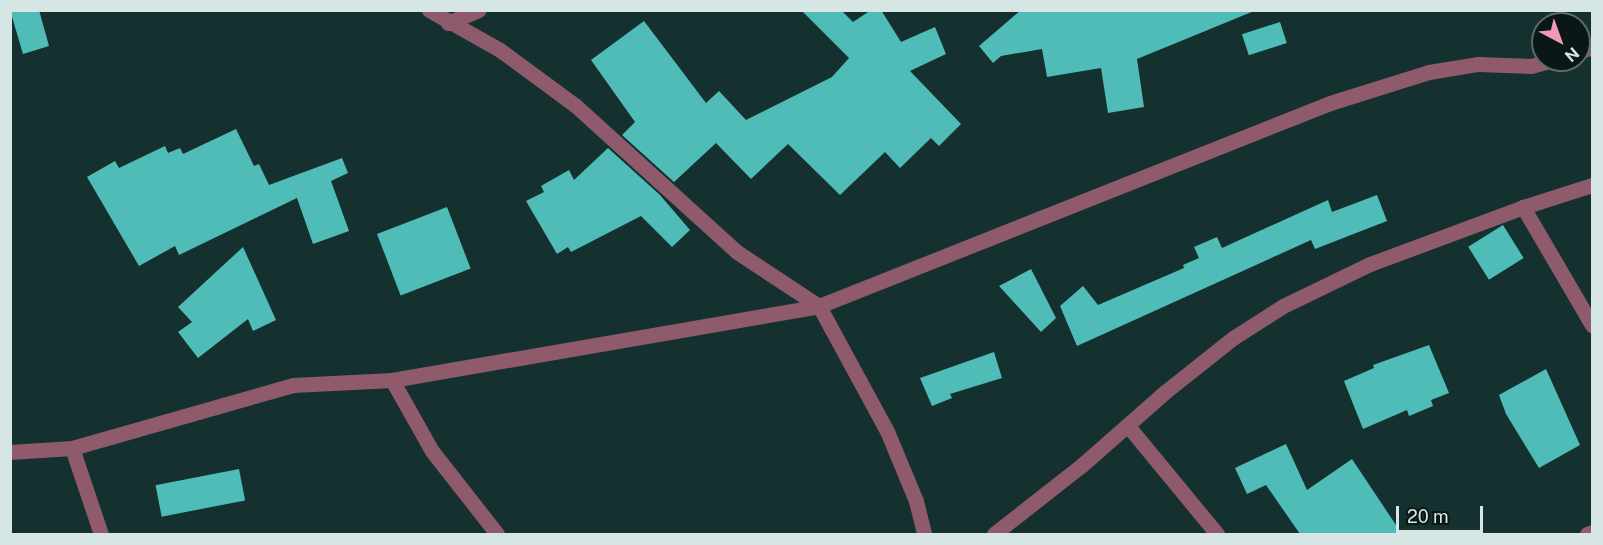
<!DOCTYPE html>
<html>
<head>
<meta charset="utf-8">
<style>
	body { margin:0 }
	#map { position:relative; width:1603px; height:545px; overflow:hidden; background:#143130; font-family:"Public Sans",sans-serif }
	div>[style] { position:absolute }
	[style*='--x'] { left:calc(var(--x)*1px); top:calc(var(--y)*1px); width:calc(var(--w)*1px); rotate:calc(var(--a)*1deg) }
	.building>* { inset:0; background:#50bcb8; transform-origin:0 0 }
	.minor>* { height:15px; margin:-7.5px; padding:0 7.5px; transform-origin:7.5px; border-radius:7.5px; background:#8f5b6c }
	span { translate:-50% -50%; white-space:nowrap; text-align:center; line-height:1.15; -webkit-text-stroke:6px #0b1716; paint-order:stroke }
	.frame { position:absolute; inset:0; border:12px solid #d6e6e5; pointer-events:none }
	.north { position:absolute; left:1531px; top:12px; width:60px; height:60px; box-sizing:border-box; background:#0b1716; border:2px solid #5c6a69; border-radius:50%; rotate:139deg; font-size:16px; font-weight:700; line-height:24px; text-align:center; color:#d6e6e5 }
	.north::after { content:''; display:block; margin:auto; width:21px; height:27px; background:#f09ab6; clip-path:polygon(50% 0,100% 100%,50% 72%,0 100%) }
	.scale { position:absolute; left:1396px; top:506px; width:87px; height:27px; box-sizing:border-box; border:3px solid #d6e6e5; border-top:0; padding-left:8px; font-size:18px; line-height:21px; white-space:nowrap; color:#d6e6e5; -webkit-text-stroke:4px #0b1716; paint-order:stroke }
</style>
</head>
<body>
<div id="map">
	<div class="building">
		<i style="clip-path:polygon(10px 10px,39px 10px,49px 46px,23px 54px)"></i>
		<i style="clip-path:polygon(801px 10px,841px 10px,853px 22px,871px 10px,881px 10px,901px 42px,935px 27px,946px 54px,910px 71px,961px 124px,939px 146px,931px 138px,900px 168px,885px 152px,840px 195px,788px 144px,751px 179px,716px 143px,674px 182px,622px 135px,635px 122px,591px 60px,644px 21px,706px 103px,719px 91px,746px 120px,832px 77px,849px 58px)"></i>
		<i style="clip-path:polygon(1021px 10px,1254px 10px,1254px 11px,1137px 59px,1144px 107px,1108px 113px,1101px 68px,1047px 77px,1042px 49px,1001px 56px,993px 63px,979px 46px)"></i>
		<i style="left:1280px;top:22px;width:22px;height:40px;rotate:72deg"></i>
		<i style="clip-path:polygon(236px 129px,254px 166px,259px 164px,269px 185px,342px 158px,348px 173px,331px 181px,349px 231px,313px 244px,297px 198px,179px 255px,175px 246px,139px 266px,87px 177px,115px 161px,119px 168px,165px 146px,168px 153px,180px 148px,183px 154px)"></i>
		<i style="clip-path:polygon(608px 148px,660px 195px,690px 230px,672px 247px,641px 216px,571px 252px,568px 247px,557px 254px,526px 201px,544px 192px,541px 186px,569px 170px,574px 180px)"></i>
		<i style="clip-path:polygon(1377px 195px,1387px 221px,1315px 249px,1311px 240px,1077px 346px,1060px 306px,1083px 286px,1098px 305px,1184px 268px,1183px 265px,1199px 258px,1194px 247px,1217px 237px,1222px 248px,1328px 200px,1332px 212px)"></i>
		<i style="left:447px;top:207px;width:66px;height:75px;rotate:69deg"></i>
		<i style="left:1503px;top:225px;width:39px;height:41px;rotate:58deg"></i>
		<i style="clip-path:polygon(243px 247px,276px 320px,253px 331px,248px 319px,198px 358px,178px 332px,192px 322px,178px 307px)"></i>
		<i style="clip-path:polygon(1031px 269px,1056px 318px,1041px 332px,999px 286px)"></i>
		<i style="clip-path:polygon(1429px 345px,1449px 393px,1431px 400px,1433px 406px,1409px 416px,1407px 410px,1363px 429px,1344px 381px,1374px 368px,1373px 365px)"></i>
		<i style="clip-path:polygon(994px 352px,1002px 378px,950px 394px,952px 398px,932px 406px,920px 378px)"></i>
		<i style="clip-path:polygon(1546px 369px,1580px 445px,1539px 468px,1506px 414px,1499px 395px)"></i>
		<i style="clip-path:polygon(1286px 444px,1307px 490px,1352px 459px,1402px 534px,1300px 534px,1266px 485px,1247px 494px,1235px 468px)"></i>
		<i style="left:239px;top:469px;width:32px;height:85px;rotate:79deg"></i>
	</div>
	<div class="minor">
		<i style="--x:429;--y:10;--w:81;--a:29.4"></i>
		<i style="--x:500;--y:50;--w:94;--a:36.4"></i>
		<i style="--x:576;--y:106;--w:217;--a:42.2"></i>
		<i style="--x:737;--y:252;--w:98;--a:33.4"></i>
		<i style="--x:819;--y:306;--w:142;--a:61.5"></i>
		<i style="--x:887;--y:431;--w:76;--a:67.5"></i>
		<i style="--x:916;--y:501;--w:34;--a:76"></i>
		<i style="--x:448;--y:23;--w:33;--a:-23"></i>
		<i style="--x:1579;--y:52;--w:14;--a:-21"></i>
		<i style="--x:1523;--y:207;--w:137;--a:59.7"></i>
		<i style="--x:392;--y:380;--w:81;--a:60.6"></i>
		<i style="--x:432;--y:451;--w:105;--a:51.9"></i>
		<i style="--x:1128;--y:426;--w:140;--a:50.5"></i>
		<i style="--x:72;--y:448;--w:91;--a:71.4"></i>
		<i style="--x:10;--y:452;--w:62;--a:-3.7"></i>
		<i style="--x:72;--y:448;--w:230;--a:-15.9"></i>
		<i style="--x:293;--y:385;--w:99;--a:-2.9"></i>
		<i style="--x:392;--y:380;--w:433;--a:-9.8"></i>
		<i style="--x:819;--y:306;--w:550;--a:-21.67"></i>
		<i style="--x:1330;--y:103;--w:104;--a:-17.4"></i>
		<i style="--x:1429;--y:72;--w:50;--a:-9.3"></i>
		<i style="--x:1478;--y:64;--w:53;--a:2.2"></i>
		<i style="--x:1531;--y:66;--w:23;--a:-15"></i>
		<i style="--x:994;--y:534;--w:112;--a:-38.1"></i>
		<i style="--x:1082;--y:465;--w:111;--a:-41.3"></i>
		<i style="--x:1165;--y:392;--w:87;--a:-38.5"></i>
		<i style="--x:1233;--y:338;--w:59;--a:-32.6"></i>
		<i style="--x:1283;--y:306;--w:97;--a:-25.8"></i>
		<i style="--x:1370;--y:264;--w:163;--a:-20.4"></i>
		<i style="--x:1523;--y:207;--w:72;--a:-17.7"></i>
		<i style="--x:1587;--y:534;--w:5;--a:-22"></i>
	</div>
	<div class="frame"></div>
	<div class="north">N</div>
	<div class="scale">20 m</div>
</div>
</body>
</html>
